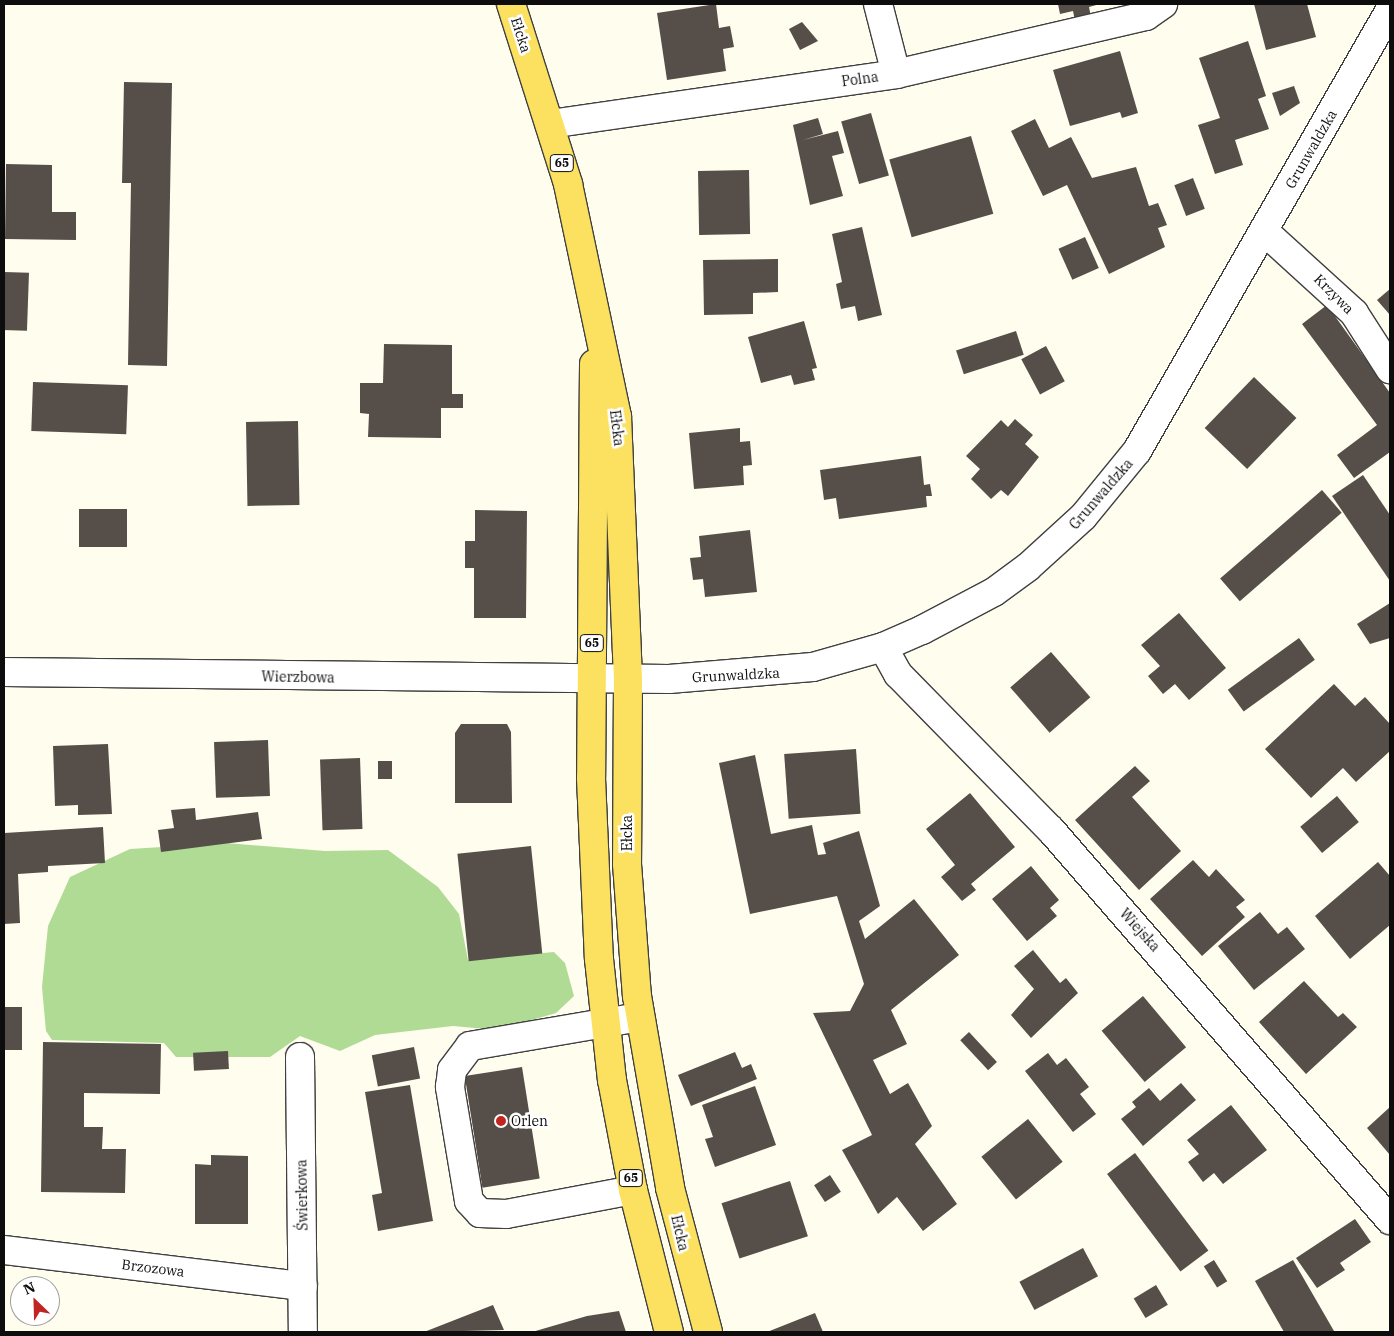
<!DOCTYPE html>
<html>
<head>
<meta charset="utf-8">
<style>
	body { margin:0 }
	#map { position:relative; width:1394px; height:1336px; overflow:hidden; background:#fffded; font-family:"IBM Plex Serif",serif }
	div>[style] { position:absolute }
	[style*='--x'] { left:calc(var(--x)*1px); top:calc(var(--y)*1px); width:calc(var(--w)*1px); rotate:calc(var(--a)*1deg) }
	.forest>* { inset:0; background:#b0db95 }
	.building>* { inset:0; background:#564f49; transform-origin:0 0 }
	.roads { filter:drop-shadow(1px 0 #404040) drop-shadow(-1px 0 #404040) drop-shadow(0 1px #404040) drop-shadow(0 -1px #404040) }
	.minor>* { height:28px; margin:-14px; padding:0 14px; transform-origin:14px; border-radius:14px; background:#fff }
	.major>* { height:28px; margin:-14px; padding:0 14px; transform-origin:14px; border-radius:14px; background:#fce160 }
	.dots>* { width:14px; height:14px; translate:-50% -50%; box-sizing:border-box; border:2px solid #fff; border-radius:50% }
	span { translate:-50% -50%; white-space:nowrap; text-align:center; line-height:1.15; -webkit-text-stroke:5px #fff; paint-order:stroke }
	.shield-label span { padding:1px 4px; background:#fff; border:1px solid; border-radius:4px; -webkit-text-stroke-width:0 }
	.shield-label { font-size:12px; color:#0d0d0d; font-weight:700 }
	.street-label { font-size:14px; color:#0d0d0d }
	.poi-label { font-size:14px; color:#0d0d0d }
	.left { translate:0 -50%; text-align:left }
	.frame { position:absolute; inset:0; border:5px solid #0d0d0d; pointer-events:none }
	.north { position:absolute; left:10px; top:1276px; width:50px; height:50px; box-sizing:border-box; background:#fff; border:1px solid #9e9e9e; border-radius:50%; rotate:336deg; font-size:14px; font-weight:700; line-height:20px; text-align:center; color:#0d0d0d }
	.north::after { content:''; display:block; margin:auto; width:18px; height:22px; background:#c02522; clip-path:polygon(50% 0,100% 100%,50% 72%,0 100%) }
</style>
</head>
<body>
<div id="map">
	<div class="forest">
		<i style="clip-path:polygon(226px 843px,325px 851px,388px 850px,438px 887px,459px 914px,468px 960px,554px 952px,565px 963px,574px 996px,556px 1013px,497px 1030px,453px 1026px,375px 1035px,340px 1051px,300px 1036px,270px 1057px,176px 1057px,164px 1043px,52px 1040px,46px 1031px,42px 987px,48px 926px,70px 877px,130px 849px)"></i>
	</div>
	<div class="building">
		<i style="clip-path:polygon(716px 4px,719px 28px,730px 26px,734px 47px,723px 49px,726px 71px,667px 80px,657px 13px)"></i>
		<i style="clip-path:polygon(1058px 4px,1100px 4px,1089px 7px,1091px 17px,1075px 21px,1073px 11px,1060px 14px)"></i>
		<i style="clip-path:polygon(1254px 4px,1307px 4px,1316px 37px,1266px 50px)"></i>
		<i style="clip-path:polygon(802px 22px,818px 41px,800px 50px,789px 29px)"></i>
		<i style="clip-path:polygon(1248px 41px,1266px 96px,1258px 99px,1269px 129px,1235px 140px,1243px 165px,1215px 174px,1198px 125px,1220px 118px,1199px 58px)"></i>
		<i style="clip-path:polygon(1120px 51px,1138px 113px,1122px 118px,1120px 112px,1070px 126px,1053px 70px)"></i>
		<i style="clip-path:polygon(124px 82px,172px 83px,167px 366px,128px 365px,131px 183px,122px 183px)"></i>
		<i style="clip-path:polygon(1294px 86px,1300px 103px,1280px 116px,1272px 93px)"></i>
		<i style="left:871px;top:113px;width:65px;height:31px;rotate:74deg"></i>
		<i style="clip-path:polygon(818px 118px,823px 134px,803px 140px,838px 131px,844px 153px,832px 156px,843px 196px,810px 205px,793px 125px)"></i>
		<i style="clip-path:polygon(1035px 119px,1049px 148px,1071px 137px,1092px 178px,1136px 167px,1149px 206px,1158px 203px,1167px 225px,1158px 228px,1165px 247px,1109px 274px,1067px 185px,1043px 196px,1011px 131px)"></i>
		<i style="left:971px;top:136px;width:81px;height:85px;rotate:74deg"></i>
		<i style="clip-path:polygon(6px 164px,52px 165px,52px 212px,76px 212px,76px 240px,5px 239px)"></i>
		<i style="left:749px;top:170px;width:64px;height:51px;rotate:89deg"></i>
		<i style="left:1193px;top:178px;width:33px;height:20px;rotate:69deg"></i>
		<i style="clip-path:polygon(862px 227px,882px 315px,858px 321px,855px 306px,841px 309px,836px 284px,842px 282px,832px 234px)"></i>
		<i style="left:1085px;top:237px;width:34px;height:29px;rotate:66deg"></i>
		<i style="clip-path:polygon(778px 259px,778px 292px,753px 293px,753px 314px,704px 315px,703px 260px)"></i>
		<i style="left:4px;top:272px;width:25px;height:58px;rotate:2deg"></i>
		<i style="clip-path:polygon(1390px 289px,1390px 315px,1377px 300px)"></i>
		<i style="clip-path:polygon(1327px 305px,1390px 393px,1390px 452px,1354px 478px,1337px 455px,1377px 425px,1302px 324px)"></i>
		<i style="clip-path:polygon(804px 321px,817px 368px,812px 369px,815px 380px,794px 385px,791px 375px,761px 383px,748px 337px)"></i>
		<i style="left:1016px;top:331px;width:25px;height:63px;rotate:72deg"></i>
		<i style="clip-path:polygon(384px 344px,452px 345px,452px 394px,463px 394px,463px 408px,441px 408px,441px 438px,368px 437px,369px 414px,360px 413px,360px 383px,383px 383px)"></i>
		<i style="left:1046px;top:346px;width:40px;height:28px;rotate:62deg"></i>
		<i style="left:1254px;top:377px;width:59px;height:71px;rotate:44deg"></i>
		<i style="left:33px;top:382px;width:95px;height:49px;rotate:2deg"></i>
		<i style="clip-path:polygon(1015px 419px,1033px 435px,1025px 444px,1039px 457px,1008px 496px,1001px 490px,991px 499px,971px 479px,980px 469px,966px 456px,1001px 420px,1008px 427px)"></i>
		<i style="left:298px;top:421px;width:84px;height:52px;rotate:89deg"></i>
		<i style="clip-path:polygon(740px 428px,740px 442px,750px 441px,752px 465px,743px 466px,744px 485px,694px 489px,689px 433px)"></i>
		<i style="clip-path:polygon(921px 456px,924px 485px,930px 484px,932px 496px,926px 496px,927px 507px,839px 519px,836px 498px,824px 500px,820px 470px)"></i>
		<i style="clip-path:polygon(1363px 475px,1390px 515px,1390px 581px,1332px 496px)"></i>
		<i style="left:1322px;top:490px;width:30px;height:135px;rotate:49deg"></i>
		<i style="left:79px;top:509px;width:48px;height:38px"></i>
		<i style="clip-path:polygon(475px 510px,527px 511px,526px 618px,474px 618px,474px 568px,465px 568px,465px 541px,475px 541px)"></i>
		<i style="clip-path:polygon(750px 530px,757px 592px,705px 597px,703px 579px,693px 580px,690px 558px,701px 557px,699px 536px)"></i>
		<i style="clip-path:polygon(1390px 603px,1390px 638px,1370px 644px,1357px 624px)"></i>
		<i style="clip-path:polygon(1179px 613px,1226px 668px,1189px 700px,1175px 684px,1163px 694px,1148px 676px,1160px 666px,1141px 645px)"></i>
		<i style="left:1299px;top:638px;width:27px;height:88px;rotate:54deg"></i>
		<i style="left:1051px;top:652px;width:60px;height:54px;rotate:49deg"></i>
		<i style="clip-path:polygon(1334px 684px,1355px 706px,1365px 697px,1390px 724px,1390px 751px,1356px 782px,1343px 768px,1311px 798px,1265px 749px)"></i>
		<i style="clip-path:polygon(461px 724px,507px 724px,511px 732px,512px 803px,455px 803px,455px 733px)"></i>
		<i style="left:268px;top:740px;width:56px;height:54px;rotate:88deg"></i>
		<i style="clip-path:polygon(108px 744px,112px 814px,78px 815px,78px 805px,55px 806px,53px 746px)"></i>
		<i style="left:856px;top:749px;width:65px;height:72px;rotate:86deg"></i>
		<i style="clip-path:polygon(755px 755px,771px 834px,812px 825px,818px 855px,826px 854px,823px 843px,859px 831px,880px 906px,859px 921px,865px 939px,914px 899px,959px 955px,891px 1010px,907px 1044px,873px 1060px,890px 1094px,908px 1083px,932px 1126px,915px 1144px,957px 1204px,923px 1231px,897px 1197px,878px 1214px,842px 1150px,872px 1135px,813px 1013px,850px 1011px,864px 984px,837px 896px,750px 914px,719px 763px)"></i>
		<i style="left:360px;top:758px;width:71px;height:40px;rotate:88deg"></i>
		<i style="left:392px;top:761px;width:18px;height:14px;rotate:90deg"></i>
		<i style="clip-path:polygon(1135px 766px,1150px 781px,1132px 797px,1181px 851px,1139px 890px,1075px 820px)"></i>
		<i style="clip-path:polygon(970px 793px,1015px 847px,971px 884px,976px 890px,962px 901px,941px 877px,955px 865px,926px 829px)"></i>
		<i style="left:1337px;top:796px;width:34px;height:48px;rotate:50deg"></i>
		<i style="clip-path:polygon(195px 808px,196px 820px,258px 812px,262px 839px,161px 852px,158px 830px,174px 828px,171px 810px)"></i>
		<i style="clip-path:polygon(103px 827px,105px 863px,48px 866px,48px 872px,18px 874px,20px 923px,4px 924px,4px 833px)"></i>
		<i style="left:531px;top:846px;width:108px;height:74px;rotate:84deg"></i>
		<i style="clip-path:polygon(1193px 860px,1209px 877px,1216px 869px,1245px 900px,1236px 907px,1245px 917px,1202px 956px,1150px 899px)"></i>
		<i style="clip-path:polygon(1378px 862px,1390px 876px,1390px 925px,1350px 959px,1315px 916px)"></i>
		<i style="clip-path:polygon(1031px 866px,1059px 900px,1050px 908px,1057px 916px,1027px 941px,992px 899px)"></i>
		<i style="clip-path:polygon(1260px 912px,1278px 934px,1287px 927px,1305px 949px,1254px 990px,1218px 946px)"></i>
		<i style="clip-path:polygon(1033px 950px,1060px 983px,1066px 978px,1078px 993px,1031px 1038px,1011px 1015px,1034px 989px,1014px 966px)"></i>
		<i style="clip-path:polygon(1304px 981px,1338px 1017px,1343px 1013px,1357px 1027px,1306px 1074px,1259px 1022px)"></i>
		<i style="left:1143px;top:996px;width:67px;height:54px;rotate:50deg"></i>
		<i style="left:4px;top:1007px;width:18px;height:43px"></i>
		<i style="left:969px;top:1032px;width:41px;height:12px;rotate:47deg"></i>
		<i style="clip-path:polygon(43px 1042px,161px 1044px,160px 1094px,84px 1093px,84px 1127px,103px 1127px,102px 1149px,126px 1149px,125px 1193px,41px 1192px)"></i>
		<i style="left:414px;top:1047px;width:32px;height:43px;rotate:79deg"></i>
		<i style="left:228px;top:1051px;width:18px;height:35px;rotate:87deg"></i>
		<i style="clip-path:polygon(735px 1052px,742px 1068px,751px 1064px,757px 1079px,691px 1106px,678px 1075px)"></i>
		<i style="clip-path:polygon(1048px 1053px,1057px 1065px,1066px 1058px,1089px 1087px,1080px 1094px,1096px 1114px,1073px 1132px,1025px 1071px)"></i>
		<i style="left:522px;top:1067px;width:113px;height:58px;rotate:81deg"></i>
		<i style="clip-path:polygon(1181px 1083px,1196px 1100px,1143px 1146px,1121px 1119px,1136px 1107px,1132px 1102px,1149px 1088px,1160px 1101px)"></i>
		<i style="clip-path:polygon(410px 1085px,433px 1221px,378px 1231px,372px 1195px,382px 1193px,365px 1092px)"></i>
		<i style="clip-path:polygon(755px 1086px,776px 1145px,715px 1167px,705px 1139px,713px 1137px,702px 1105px)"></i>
		<i style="clip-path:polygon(1231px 1105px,1267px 1150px,1223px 1184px,1214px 1173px,1203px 1182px,1188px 1162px,1199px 1154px,1187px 1140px)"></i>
		<i style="clip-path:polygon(1390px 1107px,1390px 1155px,1367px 1128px)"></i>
		<i style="left:1028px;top:1119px;width:55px;height:60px;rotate:51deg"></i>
		<i style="left:1135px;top:1153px;width:122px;height:35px;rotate:53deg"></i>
		<i style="clip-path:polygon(211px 1155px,248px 1156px,248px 1224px,195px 1224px,195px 1164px,211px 1165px)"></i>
		<i style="left:830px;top:1175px;width:20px;height:19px;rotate:57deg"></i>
		<i style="left:790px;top:1181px;width:58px;height:72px;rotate:72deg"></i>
		<i style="clip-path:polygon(1355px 1219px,1371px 1242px,1340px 1263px,1345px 1270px,1317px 1288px,1296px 1258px)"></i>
		<i style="left:1083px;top:1248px;width:32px;height:72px;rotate:62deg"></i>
		<i style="left:1214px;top:1260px;width:25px;height:12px;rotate:58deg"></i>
		<i style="clip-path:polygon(1293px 1260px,1334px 1331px,1331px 1332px,1284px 1332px,1255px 1281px)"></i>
		<i style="left:1156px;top:1285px;width:23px;height:26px;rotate:59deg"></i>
		<i style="clip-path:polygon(493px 1305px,504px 1330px,424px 1332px)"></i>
		<i style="clip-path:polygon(619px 1311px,626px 1332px,532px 1332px,587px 1316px)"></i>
		<i style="clip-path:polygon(815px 1313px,823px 1332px,767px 1332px)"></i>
	</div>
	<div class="roads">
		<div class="minor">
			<i style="--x:878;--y:4;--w:72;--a:75.6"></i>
			<i style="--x:550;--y:124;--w:350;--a:-8.2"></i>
			<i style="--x:896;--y:74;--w:257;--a:-13.1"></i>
			<i style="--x:1146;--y:16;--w:21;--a:-35"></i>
			<i style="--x:1264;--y:231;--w:122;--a:42.3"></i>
			<i style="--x:1354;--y:313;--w:67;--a:57.3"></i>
			<i style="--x:883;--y:647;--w:31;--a:61"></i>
			<i style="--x:898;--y:674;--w:219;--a:45.6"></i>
			<i style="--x:1051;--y:830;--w:517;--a:49"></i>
			<i style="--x:4;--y:672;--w:665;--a:0.6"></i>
			<i style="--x:669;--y:679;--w:144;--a:-4.8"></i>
			<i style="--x:813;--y:667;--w:73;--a:-15.9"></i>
			<i style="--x:883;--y:647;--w:43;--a:-23.6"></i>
			<i style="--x:922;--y:630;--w:81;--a:-27.8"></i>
			<i style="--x:994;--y:592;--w:42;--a:-36.3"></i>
			<i style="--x:1028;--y:567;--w:74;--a:-42.3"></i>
			<i style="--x:1083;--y:517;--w:85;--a:-50.7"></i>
			<i style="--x:1137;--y:451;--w:508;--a:-60.16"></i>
			<i style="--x:300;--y:1057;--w:275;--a:89.4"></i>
			<i style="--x:633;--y:1190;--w:129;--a:169.3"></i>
			<i style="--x:506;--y:1214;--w:26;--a:-178"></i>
			<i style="--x:480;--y:1213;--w:16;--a:-133"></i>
			<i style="--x:469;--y:1201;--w:116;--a:-99.5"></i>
			<i style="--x:450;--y:1087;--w:17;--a:-83"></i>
			<i style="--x:452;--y:1070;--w:30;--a:-53"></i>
			<i style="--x:470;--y:1046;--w:172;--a:-9.7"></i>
			<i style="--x:4;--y:1250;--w:301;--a:6.9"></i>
		</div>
		<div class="major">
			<i style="--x:511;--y:4;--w:189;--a:72.4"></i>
			<i style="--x:568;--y:184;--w:237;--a:78.1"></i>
			<i style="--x:617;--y:416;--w:264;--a:87.6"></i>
			<i style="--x:628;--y:680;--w:184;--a:90.3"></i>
			<i style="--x:627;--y:864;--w:132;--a:85.7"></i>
			<i style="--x:637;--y:996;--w:195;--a:80.2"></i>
			<i style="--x:670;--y:1188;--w:149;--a:75.2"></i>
			<i style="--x:594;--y:364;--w:414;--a:90.4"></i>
			<i style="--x:591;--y:778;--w:181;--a:87.5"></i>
			<i style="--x:599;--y:959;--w:122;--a:83.9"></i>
			<i style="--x:612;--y:1080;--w:112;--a:79.2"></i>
			<i style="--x:633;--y:1190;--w:146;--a:75.8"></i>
		</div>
	</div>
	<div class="dots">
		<i style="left:501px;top:1121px;background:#c02522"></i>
	</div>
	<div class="shield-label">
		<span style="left:562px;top:163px">65</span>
		<span style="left:592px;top:643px">65</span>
		<span style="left:631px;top:1178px">65</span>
	</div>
	<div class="street-label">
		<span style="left:521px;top:35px;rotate:72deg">Ełcka</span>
		<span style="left:860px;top:79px;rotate:-8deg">Polna</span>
		<span style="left:1311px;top:149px;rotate:-60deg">Grunwaldzka</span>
		<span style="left:1334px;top:294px;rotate:45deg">Krzywa</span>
		<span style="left:617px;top:428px;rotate:83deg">Ełcka</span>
		<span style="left:1101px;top:494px;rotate:-49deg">Grunwaldzka</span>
		<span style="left:736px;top:675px;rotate:-3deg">Grunwaldzka</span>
		<span style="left:298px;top:677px;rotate:1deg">Wierzbowa</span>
		<span style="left:627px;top:833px;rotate:-90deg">Ełcka</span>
		<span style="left:1140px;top:930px;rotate:48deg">Wiejska</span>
		<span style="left:302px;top:1195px;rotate:-91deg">Świerkowa</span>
		<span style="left:680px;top:1233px;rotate:77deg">Ełcka</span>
		<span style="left:153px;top:1268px;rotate:7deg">Brzozowa</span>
	</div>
	<div class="poi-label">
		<span class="left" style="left:511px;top:1121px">Orlen</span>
	</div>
	<div class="frame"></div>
	<div class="north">N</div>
</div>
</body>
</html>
